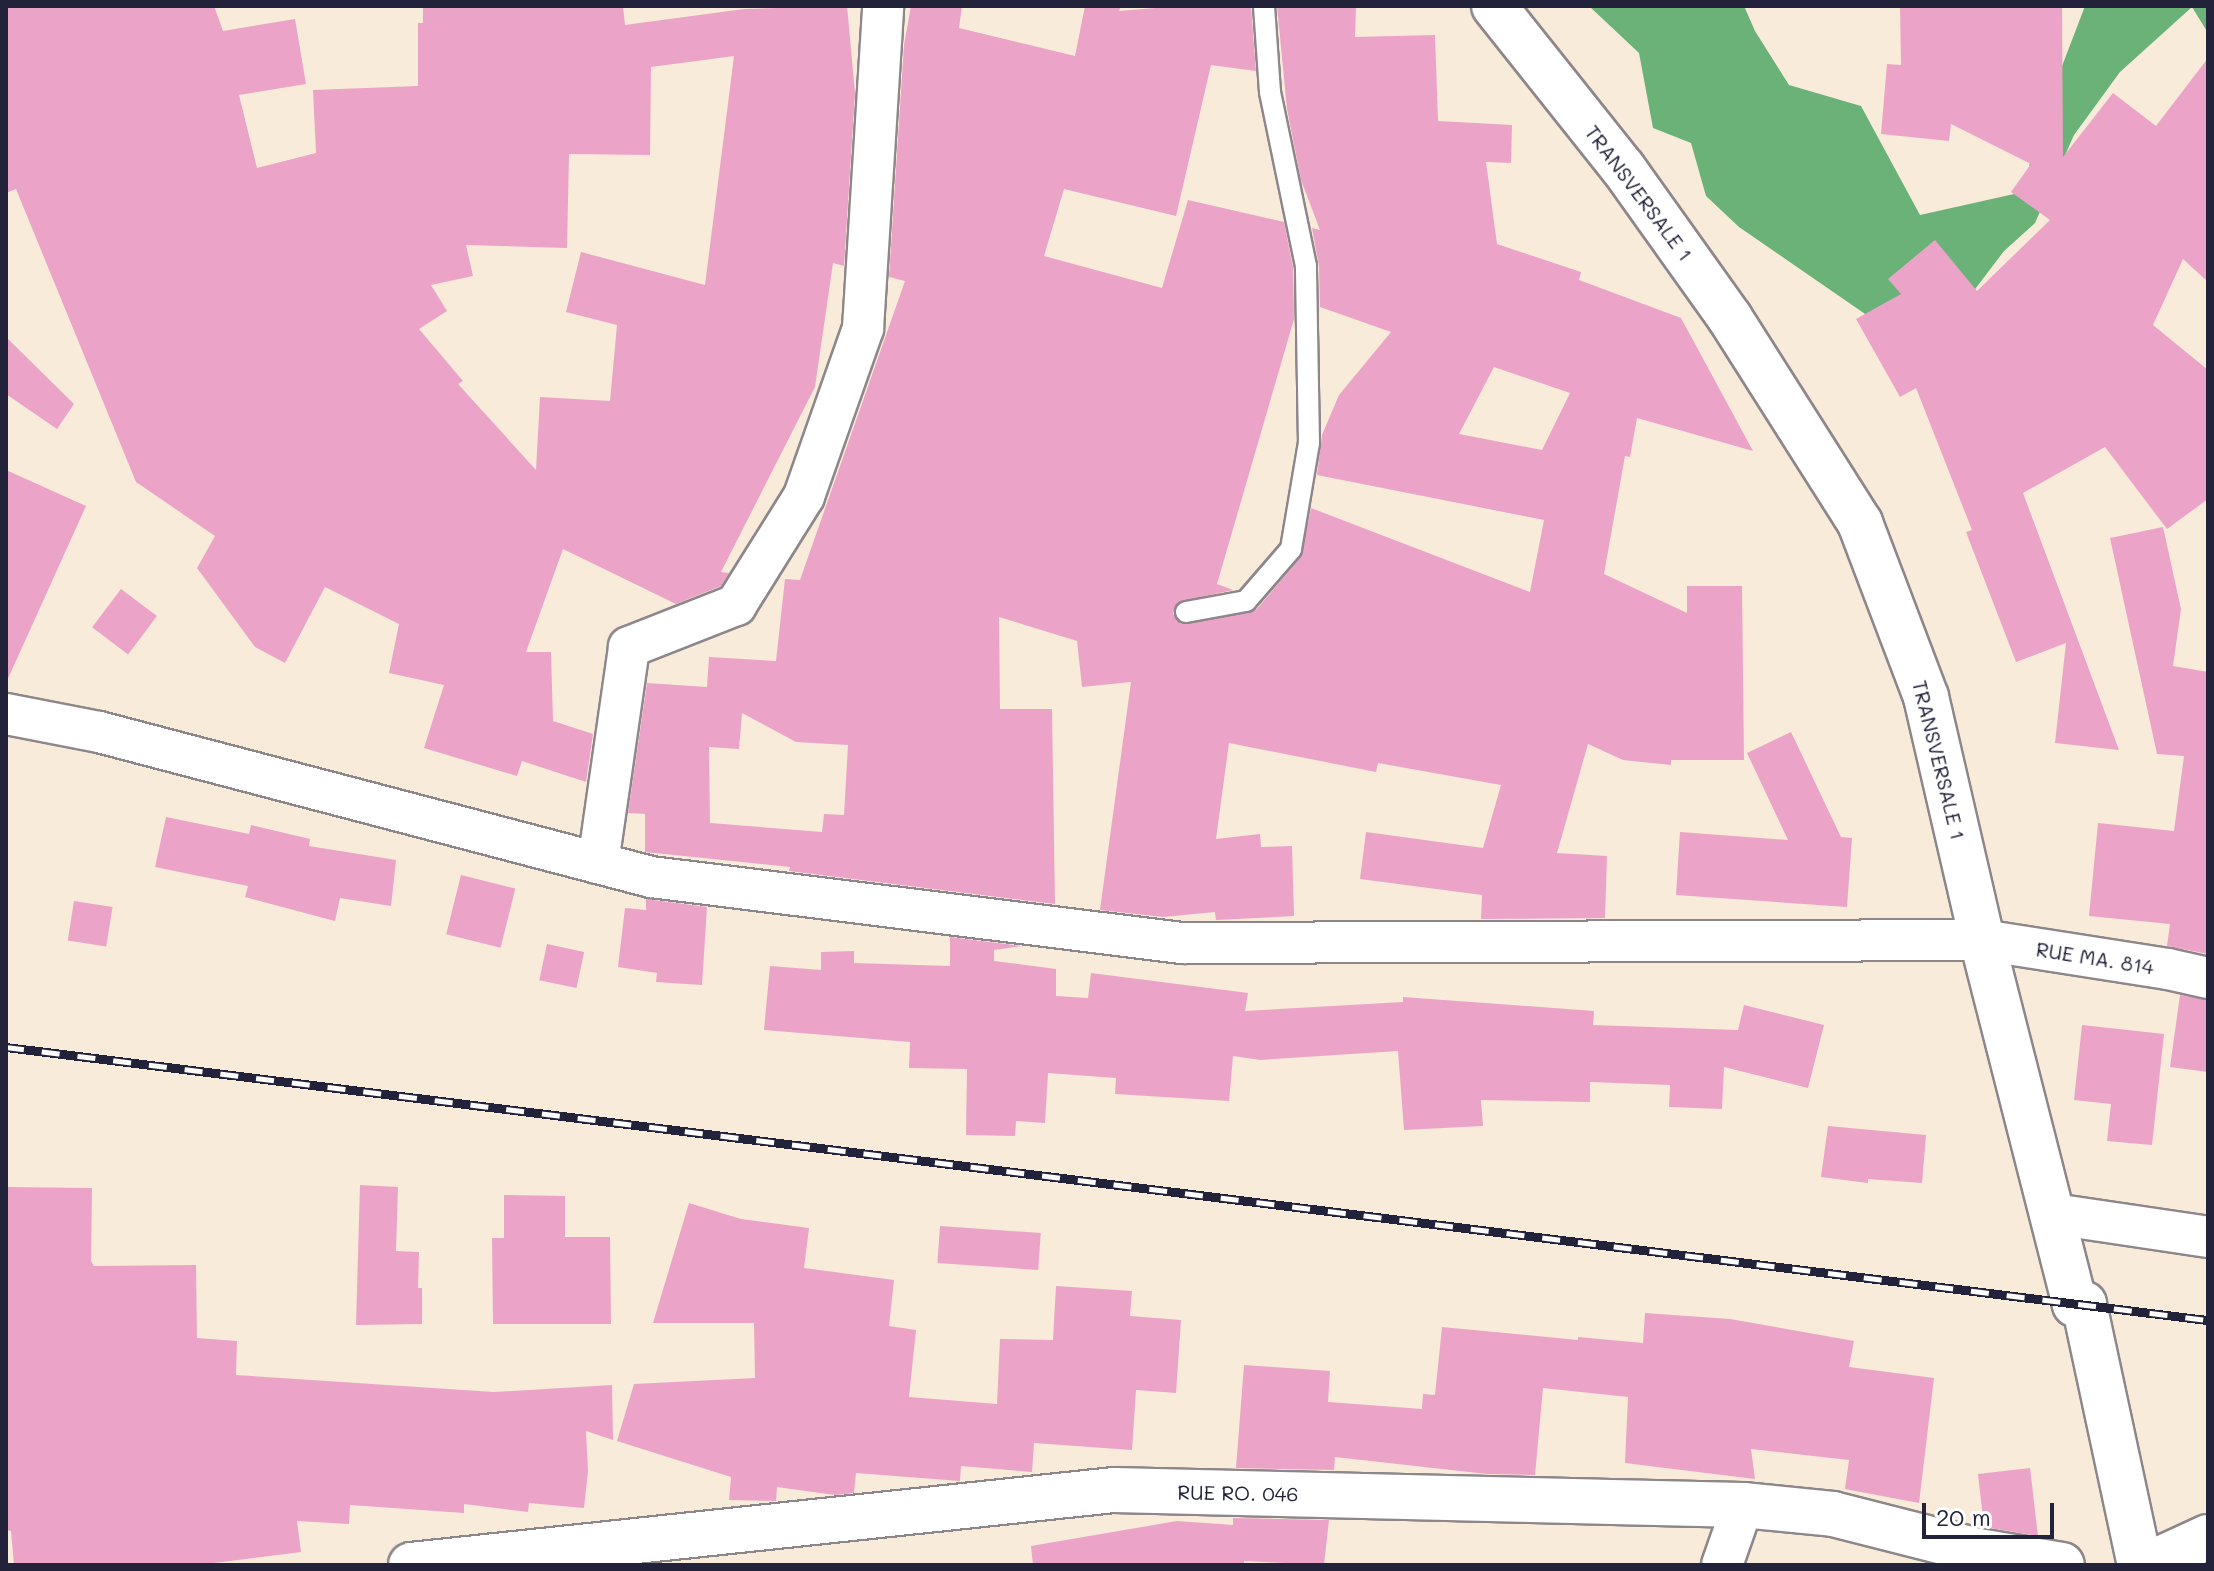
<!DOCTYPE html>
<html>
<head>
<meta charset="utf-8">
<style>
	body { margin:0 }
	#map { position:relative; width:2214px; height:1571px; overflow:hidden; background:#f8ebd9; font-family:Mali,sans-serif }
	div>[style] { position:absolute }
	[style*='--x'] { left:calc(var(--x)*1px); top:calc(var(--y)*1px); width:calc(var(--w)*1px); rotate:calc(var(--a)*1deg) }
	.forest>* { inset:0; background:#6bb278 }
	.building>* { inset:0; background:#eca3c8; transform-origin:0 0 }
	.roads { filter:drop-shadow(2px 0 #8d868a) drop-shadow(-2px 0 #8d868a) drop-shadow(0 2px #8d868a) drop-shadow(0 -2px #8d868a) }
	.lane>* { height:20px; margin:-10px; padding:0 10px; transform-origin:10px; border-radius:10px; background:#fff }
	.street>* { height:40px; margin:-20px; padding:0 20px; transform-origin:20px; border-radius:20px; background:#fff }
	.secondary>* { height:44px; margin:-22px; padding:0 22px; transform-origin:22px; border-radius:22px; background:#fff }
	.rail>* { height:9px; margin-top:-4.5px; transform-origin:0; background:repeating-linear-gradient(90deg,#fff 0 18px,#22223b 0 36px); box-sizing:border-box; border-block:2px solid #22223b }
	span { translate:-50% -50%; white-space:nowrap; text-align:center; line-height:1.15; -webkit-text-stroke:8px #fff; paint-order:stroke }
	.street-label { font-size:20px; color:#22223b }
	.frame { position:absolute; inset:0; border:8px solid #22223b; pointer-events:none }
	.scale { position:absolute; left:1922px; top:1503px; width:132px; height:36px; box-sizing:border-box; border:4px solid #22223b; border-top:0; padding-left:10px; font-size:24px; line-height:28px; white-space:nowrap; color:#22223b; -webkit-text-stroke:6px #fff; paint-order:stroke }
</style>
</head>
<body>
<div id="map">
	<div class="forest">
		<i style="clip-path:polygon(1589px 6px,1744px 6px,1755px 31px,1789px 85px,1861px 106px,1920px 215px,2023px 192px,2038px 129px,2085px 6px,2208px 6px,2208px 33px,2192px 7px,2120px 72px,2074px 135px,2035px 223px,2004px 251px,1957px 313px,1884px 327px,1739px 227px,1706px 196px,1691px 143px,1653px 128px,1639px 53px)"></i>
	</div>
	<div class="building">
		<i style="clip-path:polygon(evenodd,6px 6px,214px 6px,223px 31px,295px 19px,306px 84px,239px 95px,257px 168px,316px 153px,313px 90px,418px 86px,418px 23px,423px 23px,423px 6px,623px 6px,625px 25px,744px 9px,847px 6px,855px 93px,844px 266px,833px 263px,815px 387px,721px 572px,729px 573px,721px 586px,676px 604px,563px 549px,526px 652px,551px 652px,553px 721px,593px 734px,586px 782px,522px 761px,517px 776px,424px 748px,444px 685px,389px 673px,399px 624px,325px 587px,285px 663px,255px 647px,197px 568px,215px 536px,136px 482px,16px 189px,6px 193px,6px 6px,734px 56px,705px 285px,581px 252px,566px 312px,617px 325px,610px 401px,540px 397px,536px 470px,458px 384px,463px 381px,419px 329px,447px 311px,431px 285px,473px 276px,466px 245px,567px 248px,569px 154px,650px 155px,651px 67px,734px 56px)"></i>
		<i style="clip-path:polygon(evenodd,911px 6px,962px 6px,959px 28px,1075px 56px,1085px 6px,1121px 6px,1119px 11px,1180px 6px,1251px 6px,1256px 71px,1211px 65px,1176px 216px,1064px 189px,1044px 256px,1162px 288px,1188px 200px,1284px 222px,1293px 267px,1294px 319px,1217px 584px,1233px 590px,1178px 602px,1173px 614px,1181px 624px,1256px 610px,1301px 557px,1311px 508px,1530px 592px,1544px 520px,1317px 475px,1322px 435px,1339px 395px,1391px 332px,1320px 307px,1319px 266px,1312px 228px,1320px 230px,1301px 180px,1287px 109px,1277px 6px,1356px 6px,1355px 37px,1435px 35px,1438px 121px,1512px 125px,1511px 163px,1486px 162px,1497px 244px,1581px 272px,1579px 280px,1681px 318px,1753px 451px,1637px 418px,1630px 457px,1625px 456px,1604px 574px,1687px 613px,1687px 586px,1742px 586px,1744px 760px,1671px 760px,1671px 765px,1623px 760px,1588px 744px,1557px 853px,1607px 856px,1605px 918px,1481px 919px,1482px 895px,1360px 879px,1366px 832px,1483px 848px,1501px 785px,1378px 763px,1376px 772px,1229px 743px,1216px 839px,1260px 834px,1261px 847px,1292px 846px,1294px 916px,1216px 920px,1215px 912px,1163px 917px,1100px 910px,1131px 682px,1082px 687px,1077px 641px,999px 617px,1000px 709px,1052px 709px,1055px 904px,789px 871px,790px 867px,645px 852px,645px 814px,628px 813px,647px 683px,707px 687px,709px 657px,776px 661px,785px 579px,800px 580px,905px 281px,889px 277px,904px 45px,911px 6px,1494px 367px,1570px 393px,1542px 450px,1459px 434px,1494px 367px,911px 6px,742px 713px,796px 742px,848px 745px,844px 815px,824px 814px,822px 832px,710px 823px,709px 747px,739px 749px,742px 713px)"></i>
		<i style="clip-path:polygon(1900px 6px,2062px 6px,2063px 157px,2113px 93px,2156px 126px,2208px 58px,2208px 282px,2183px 259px,2153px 325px,2208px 370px,2208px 499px,2167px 529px,2105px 447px,2023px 493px,2119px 750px,2055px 743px,2066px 643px,2016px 662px,1966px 532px,1972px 530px,1916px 388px,1900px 397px,1856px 319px,1901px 294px,1888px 279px,1935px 240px,1977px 291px,2050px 220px,2011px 192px,2031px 164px,1951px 124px,1949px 141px,1881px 134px,1887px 64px,1901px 65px)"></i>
		<i style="clip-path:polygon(6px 337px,74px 404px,57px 429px,6px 394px)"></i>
		<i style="clip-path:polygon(6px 470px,86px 506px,6px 683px)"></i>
		<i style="clip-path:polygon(2163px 527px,2181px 609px,2173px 666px,2208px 672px,2208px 954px,2167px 946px,2170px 924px,2089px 916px,2098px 823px,2174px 831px,2184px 756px,2157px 754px,2110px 538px)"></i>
		<i style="left:121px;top:589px;width:45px;height:48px;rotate:37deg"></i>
		<i style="clip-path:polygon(1791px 732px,1841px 837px,1852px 838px,1847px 907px,1676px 895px,1680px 832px,1788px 840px,1747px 753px)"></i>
		<i style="clip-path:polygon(166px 817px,249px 834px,251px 825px,310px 839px,309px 846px,396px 860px,391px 906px,340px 898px,335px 921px,245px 897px,248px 886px,155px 867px)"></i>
		<i style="left:461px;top:875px;width:56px;height:61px;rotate:14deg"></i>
		<i style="clip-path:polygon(646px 899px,707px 907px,702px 985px,656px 982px,657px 973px,618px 967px,625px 908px,646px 910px)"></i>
		<i style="left:74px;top:901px;width:39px;height:40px;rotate:9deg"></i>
		<i style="clip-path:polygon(950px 937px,1022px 946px,994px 950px,994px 961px,1056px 969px,1056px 996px,1088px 998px,1091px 973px,1248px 993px,1245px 1011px,1403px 1002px,1403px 997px,1594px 1011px,1593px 1025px,1738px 1030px,1744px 1005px,1824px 1025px,1808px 1088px,1724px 1067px,1722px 1109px,1669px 1107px,1670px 1085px,1590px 1082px,1590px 1102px,1481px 1100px,1483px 1126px,1404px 1130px,1398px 1051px,1260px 1060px,1233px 1056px,1229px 1101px,1115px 1094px,1116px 1078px,1048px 1073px,1045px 1123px,1016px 1121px,1015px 1136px,966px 1135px,967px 1069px,909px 1068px,910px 1042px,764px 1030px,770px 966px,821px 970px,821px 952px,854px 951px,854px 963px,950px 966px)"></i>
		<i style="left:547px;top:944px;width:38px;height:37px;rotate:12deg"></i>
		<i style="clip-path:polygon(2180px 995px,2208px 1000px,2208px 1072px,2170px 1067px)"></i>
		<i style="clip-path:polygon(2082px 1025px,2164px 1034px,2152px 1145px,2107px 1141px,2111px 1104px,2074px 1100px)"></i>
		<i style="clip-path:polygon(1828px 1126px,1926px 1135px,1922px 1183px,1868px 1179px,1868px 1183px,1821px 1177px)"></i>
		<i style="clip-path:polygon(360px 1185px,398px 1187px,396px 1251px,419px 1252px,418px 1288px,422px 1288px,422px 1324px,356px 1325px)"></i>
		<i style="clip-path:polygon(6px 1187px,92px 1188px,91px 1261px,94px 1266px,196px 1265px,197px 1338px,237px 1341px,236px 1375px,494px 1392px,612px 1385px,613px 1440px,586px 1431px,588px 1471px,584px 1508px,529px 1503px,528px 1512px,464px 1504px,464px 1513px,350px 1505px,349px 1524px,297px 1521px,301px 1552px,198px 1565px,14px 1565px,11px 1531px,6px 1530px)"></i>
		<i style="clip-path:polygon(504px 1195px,565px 1196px,565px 1237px,610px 1237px,611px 1324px,493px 1324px,492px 1238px,504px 1238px)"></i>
		<i style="clip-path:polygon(689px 1203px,741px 1219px,809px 1228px,804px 1268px,894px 1280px,889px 1326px,916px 1330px,909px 1397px,997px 1404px,1000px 1339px,1053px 1340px,1056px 1286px,1132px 1291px,1130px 1316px,1181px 1320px,1176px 1393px,1136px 1390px,1132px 1450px,1034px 1443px,1032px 1472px,961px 1466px,960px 1481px,856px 1473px,854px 1493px,835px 1495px,777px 1487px,776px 1501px,729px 1500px,731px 1477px,617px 1441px,634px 1384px,755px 1378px,754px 1323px,653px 1323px)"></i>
		<i style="left:940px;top:1226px;width:101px;height:37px;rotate:4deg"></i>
		<i style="clip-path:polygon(1645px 1313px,1730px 1319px,1854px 1341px,1849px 1367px,1934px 1378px,1919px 1503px,1845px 1489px,1849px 1460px,1751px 1449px,1755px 1479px,1625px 1463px,1628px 1397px,1543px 1388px,1535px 1475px,1487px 1474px,1335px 1457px,1334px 1470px,1236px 1468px,1244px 1365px,1330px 1371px,1328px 1402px,1422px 1409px,1423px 1394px,1435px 1395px,1442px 1327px,1578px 1340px,1578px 1337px,1643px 1343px)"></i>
		<i style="clip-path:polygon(2030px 1468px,2038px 1536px,1984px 1527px,1978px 1474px)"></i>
		<i style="clip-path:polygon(1233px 1518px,1329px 1520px,1324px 1565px,1244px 1561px,1244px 1565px,1033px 1565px,1031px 1546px,1177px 1521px,1233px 1525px)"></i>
	</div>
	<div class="roads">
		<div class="lane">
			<i style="--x:1186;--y:612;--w:61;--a:-10.4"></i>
			<i style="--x:1246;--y:601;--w:69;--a:-49.1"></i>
			<i style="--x:1291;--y:549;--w:108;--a:-80.4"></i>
			<i style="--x:1309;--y:443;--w:177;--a:-91"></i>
			<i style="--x:1306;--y:266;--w:178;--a:-101.7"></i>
			<i style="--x:1270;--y:92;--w:86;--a:-94"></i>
		</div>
		<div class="street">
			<i style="--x:6;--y:714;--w:95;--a:11"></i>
			<i style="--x:99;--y:732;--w:571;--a:14.72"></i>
			<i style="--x:651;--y:877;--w:535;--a:7.09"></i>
			<i style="--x:1182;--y:943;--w:800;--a:-0.21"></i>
			<i style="--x:1982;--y:940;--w:188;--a:8.9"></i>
			<i style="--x:2168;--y:969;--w:41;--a:12.7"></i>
			<i style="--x:598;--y:863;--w:218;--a:-81.8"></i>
			<i style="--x:629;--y:647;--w:115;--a:-21.4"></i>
			<i style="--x:736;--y:605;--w:128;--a:-58"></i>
			<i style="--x:804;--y:496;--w:178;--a:-70.6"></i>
			<i style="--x:863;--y:328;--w:323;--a:-86.4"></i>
			<i style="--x:2053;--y:1214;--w:157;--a:8.4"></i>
			<i style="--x:1722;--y:1565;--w:64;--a:-70.7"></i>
		</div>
		<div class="secondary">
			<i style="--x:1494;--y:6;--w:207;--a:51.5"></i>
			<i style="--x:1623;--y:168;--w:184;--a:54.5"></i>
			<i style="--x:1730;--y:318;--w:243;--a:57.6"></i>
			<i style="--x:1860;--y:523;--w:186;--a:69.2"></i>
			<i style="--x:1926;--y:697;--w:249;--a:77"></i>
			<i style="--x:1982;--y:940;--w:376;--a:75.7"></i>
			<i style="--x:2075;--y:1304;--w:9;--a:0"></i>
			<i style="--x:2084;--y:1304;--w:267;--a:77.9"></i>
			<i style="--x:411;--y:1565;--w:707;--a:-6.09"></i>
			<i style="--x:1114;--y:1490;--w:629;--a:1.37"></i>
			<i style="--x:1743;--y:1505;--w:90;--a:5.7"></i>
			<i style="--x:1833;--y:1514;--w:150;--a:14.3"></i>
			<i style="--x:1978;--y:1551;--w:85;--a:9.5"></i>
			<i style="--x:2147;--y:1565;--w:67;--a:-24.7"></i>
		</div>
	</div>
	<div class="rail">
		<i style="--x:6;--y:1047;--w:2219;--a:7.07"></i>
	</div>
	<div class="street-label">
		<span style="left:1639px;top:193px;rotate:53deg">TRANSVERSALE 1</span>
		<span style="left:1939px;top:760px;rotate:76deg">TRANSVERSALE 1</span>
		<span style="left:2095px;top:958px;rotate:9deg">RUE MA. 814</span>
		<span style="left:1238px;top:1493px;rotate:1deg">RUE RO. 046</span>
	</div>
	<div class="frame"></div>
	<div class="scale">20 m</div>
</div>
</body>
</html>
